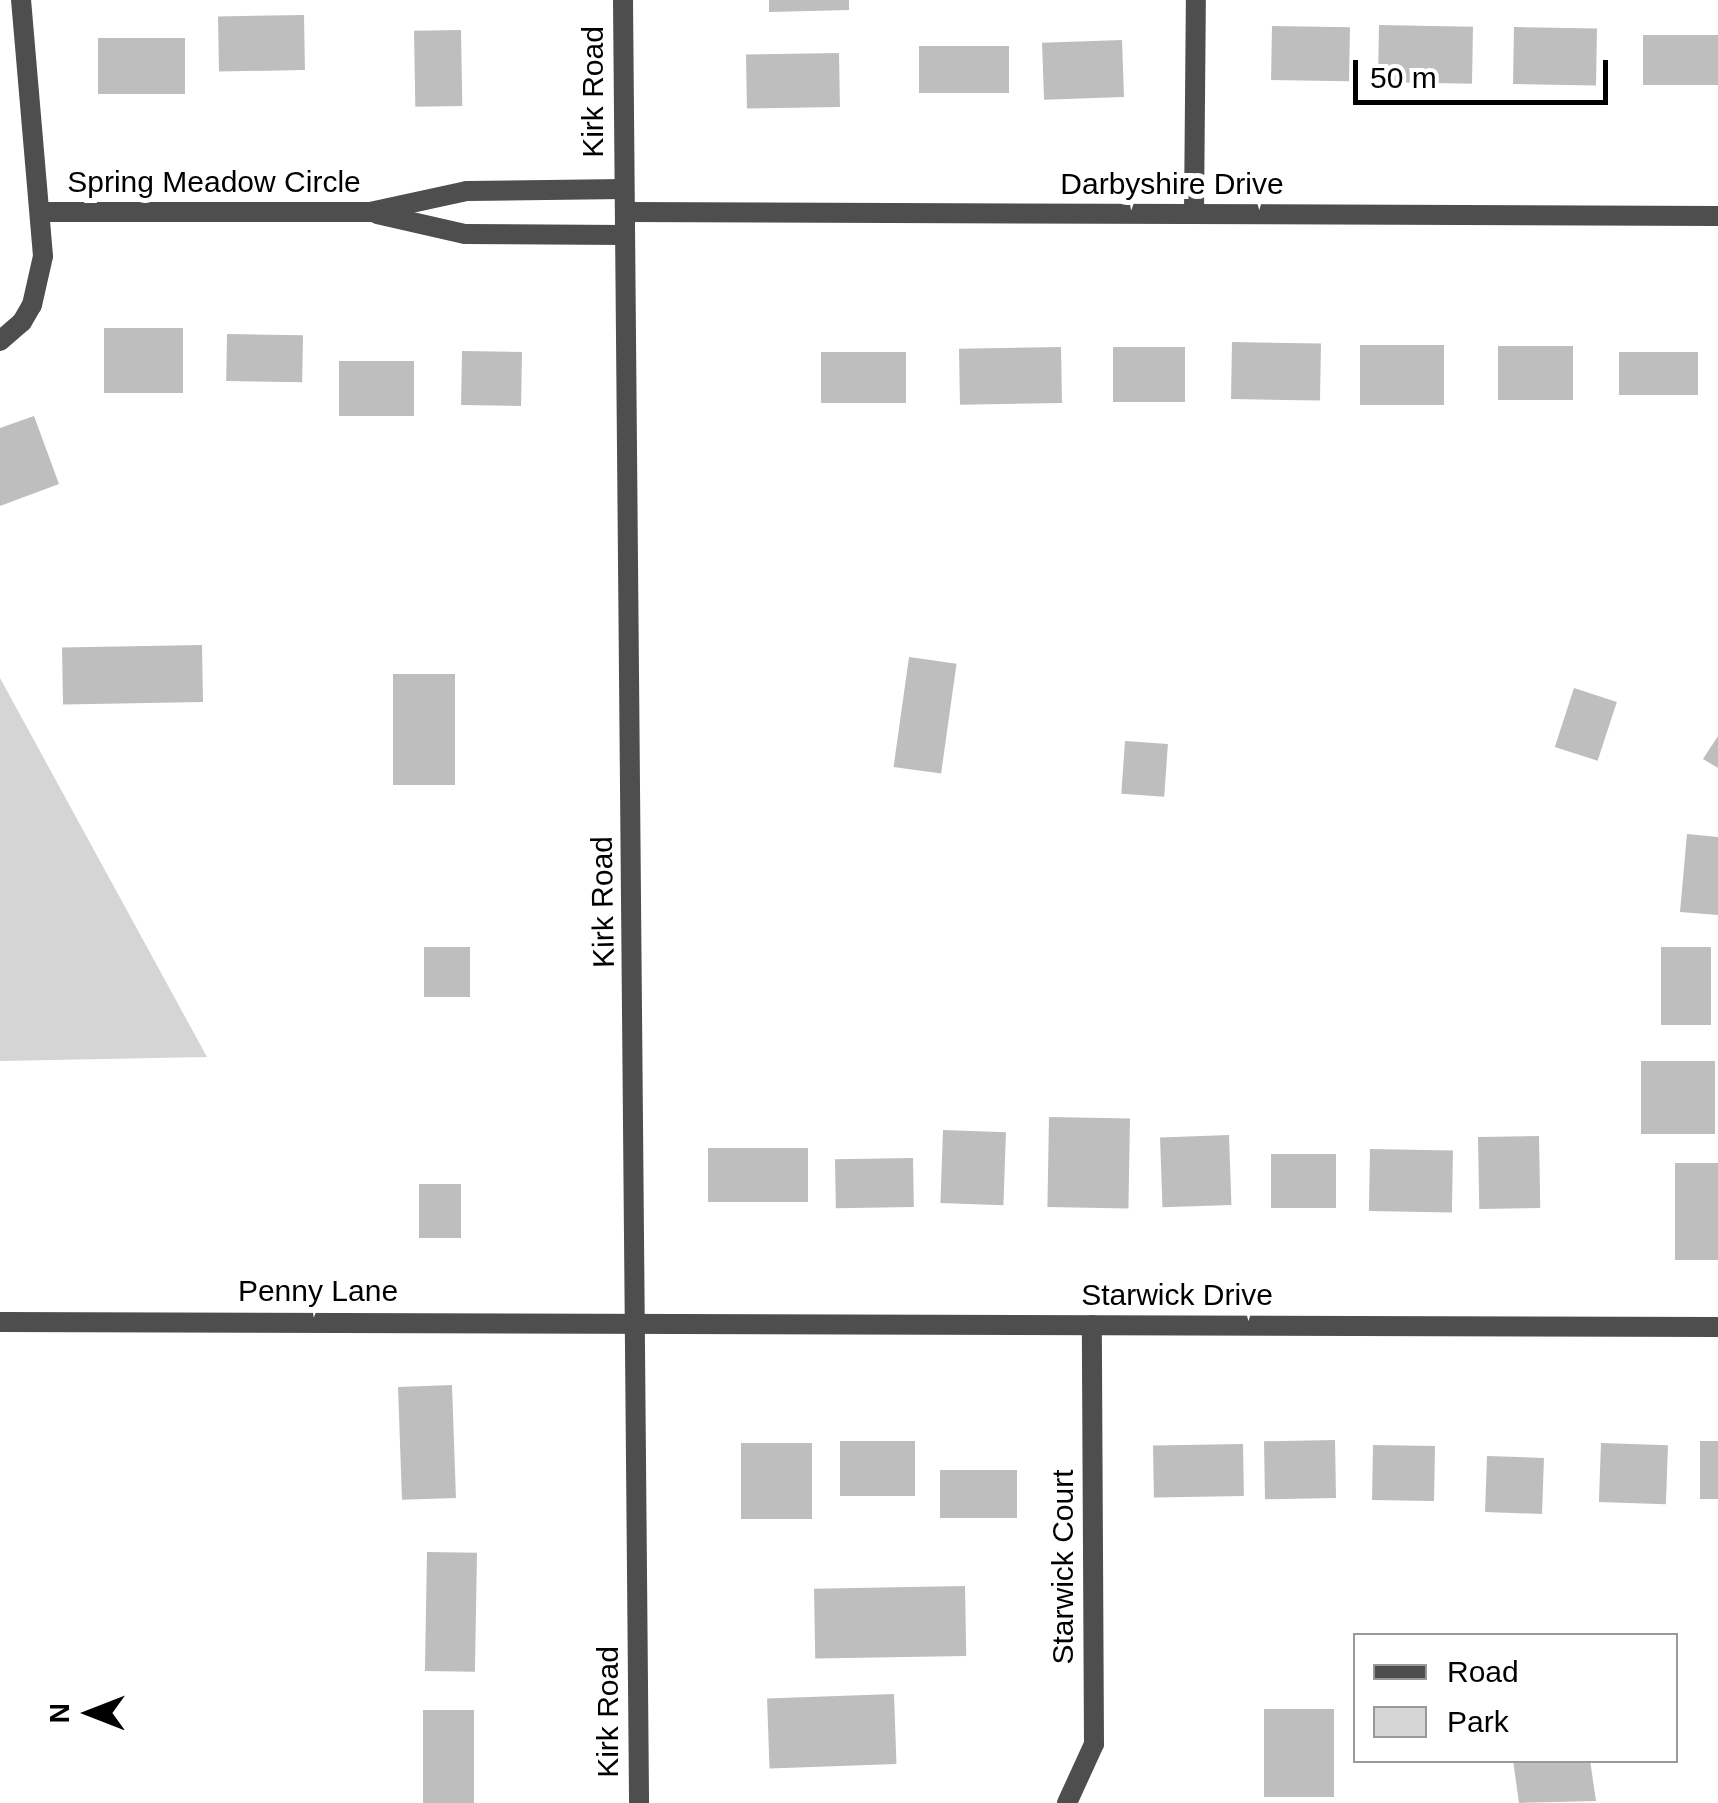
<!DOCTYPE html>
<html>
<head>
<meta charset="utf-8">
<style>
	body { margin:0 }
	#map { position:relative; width:1718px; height:1803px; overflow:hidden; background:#fff; font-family:Helvetica,sans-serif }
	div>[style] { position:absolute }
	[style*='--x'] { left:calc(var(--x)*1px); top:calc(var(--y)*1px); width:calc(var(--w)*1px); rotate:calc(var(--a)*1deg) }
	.green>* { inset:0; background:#d5d5d5 }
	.building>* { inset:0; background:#bebebe; transform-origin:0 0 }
	.minor>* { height:20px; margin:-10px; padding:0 10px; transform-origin:10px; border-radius:10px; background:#4e4e4e }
	.tertiary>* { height:20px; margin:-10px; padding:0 10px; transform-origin:10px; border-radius:10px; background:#4e4e4e }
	span { translate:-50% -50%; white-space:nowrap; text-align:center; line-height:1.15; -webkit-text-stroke:10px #fff; paint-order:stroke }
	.street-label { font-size:30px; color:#000 }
	.legend { position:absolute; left:1353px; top:1633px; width:325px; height:130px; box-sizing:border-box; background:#fff; border:2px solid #999; margin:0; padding:12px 18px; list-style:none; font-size:30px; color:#000 }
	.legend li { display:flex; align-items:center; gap:20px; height:50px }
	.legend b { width:50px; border:2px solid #999 }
	.north { position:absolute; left:40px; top:1663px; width:100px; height:100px; -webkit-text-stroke:8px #fff; paint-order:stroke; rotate:270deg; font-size:28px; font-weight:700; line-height:40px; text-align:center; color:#000 }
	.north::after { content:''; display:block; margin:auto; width:35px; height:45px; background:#000; clip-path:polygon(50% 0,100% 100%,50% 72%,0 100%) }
	.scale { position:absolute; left:1353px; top:60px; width:255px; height:45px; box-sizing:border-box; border:5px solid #000; border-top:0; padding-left:12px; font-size:30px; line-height:35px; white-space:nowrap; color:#000; -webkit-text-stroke:8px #fff; paint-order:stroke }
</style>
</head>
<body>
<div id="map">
	<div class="green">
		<i style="clip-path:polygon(0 678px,207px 1057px,0 1061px)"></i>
	</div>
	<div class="building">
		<i style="clip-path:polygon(769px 0,849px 0,849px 10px,769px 12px)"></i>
		<i style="left:304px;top:15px;width:55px;height:86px;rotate:89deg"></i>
		<i style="left:1379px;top:25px;width:94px;height:57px;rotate:1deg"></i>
		<i style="left:1272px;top:26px;width:78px;height:54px;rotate:1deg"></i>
		<i style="left:1514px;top:27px;width:83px;height:57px;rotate:1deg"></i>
		<i style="left:461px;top:30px;width:76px;height:47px;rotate:89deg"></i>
		<i style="left:1718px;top:35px;width:50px;height:75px;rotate:90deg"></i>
		<i style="left:98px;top:38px;width:87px;height:56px"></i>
		<i style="left:1122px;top:40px;width:57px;height:80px;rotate:88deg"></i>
		<i style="left:1009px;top:46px;width:47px;height:90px;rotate:90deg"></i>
		<i style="left:839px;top:53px;width:54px;height:93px;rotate:89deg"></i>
		<i style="left:104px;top:328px;width:79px;height:65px"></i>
		<i style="left:227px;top:334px;width:76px;height:47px;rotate:1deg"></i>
		<i style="left:1232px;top:342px;width:89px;height:57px;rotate:1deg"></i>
		<i style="left:1360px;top:345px;width:84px;height:60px"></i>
		<i style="left:1498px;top:346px;width:75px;height:54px"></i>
		<i style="left:1061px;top:347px;width:56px;height:102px;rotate:89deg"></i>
		<i style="left:1113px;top:347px;width:72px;height:55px"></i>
		<i style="left:462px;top:351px;width:60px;height:54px;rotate:1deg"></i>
		<i style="left:821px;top:352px;width:85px;height:51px"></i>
		<i style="left:1698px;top:352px;width:43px;height:79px;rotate:90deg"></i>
		<i style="left:339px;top:361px;width:75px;height:55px"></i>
		<i style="clip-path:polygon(34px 416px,59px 484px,0 506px,0 428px)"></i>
		<i style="left:202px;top:645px;width:57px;height:140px;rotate:89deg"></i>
		<i style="left:909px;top:657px;width:48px;height:111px;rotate:8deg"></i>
		<i style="left:393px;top:674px;width:62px;height:111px"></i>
		<i style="left:1574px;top:688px;width:45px;height:62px;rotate:18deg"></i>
		<i style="clip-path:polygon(1718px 736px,1718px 768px,1703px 759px)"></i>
		<i style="left:1125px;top:741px;width:43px;height:53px;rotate:4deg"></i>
		<i style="clip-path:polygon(1687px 834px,1718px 837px,1718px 915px,1680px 912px)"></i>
		<i style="left:424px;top:947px;width:46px;height:50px"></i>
		<i style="left:1661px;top:947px;width:50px;height:78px"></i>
		<i style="left:1641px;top:1061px;width:74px;height:73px"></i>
		<i style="left:1049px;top:1117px;width:81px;height:90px;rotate:1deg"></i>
		<i style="left:943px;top:1130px;width:63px;height:73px;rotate:2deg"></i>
		<i style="left:1229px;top:1135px;width:70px;height:69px;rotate:88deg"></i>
		<i style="left:1539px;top:1136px;width:72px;height:61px;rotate:89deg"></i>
		<i style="left:708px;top:1148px;width:100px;height:54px"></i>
		<i style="left:1370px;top:1149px;width:83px;height:62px;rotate:1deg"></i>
		<i style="left:1271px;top:1154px;width:65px;height:54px"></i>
		<i style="left:913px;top:1158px;width:49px;height:78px;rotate:89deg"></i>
		<i style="left:1718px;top:1163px;width:97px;height:43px;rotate:90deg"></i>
		<i style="left:419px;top:1184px;width:42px;height:54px"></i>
		<i style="left:452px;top:1385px;width:113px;height:54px;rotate:88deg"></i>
		<i style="left:1335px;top:1440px;width:58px;height:71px;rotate:89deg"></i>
		<i style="left:840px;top:1441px;width:75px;height:55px"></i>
		<i style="left:1700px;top:1441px;width:18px;height:58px"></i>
		<i style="left:741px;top:1443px;width:71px;height:76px"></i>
		<i style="left:1601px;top:1443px;width:67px;height:59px;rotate:2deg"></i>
		<i style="left:1243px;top:1444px;width:52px;height:90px;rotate:89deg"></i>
		<i style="left:1373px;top:1445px;width:62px;height:55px;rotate:1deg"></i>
		<i style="left:1487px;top:1456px;width:57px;height:56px;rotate:2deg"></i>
		<i style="left:940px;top:1470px;width:77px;height:48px"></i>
		<i style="left:427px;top:1552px;width:50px;height:119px;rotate:1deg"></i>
		<i style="left:965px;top:1586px;width:70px;height:151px;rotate:89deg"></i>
		<i style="left:894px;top:1694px;width:70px;height:127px;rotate:88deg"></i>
		<i style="left:1334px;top:1709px;width:88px;height:70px;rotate:90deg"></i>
		<i style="left:474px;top:1710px;width:93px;height:51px;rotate:90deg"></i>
		<i style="clip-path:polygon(1513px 1760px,1590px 1760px,1596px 1801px,1519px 1803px)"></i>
	</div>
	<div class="minor">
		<i style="--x:42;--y:212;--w:328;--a:0"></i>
		<i style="--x:370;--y:212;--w:99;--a:-12.2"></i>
		<i style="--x:467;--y:191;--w:157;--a:-0.7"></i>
		<i style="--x:625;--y:212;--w:1093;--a:0.21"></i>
		<i style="--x:377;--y:214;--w:90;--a:12.8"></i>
		<i style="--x:465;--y:234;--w:160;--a:0.4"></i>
		<i style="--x:1194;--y:214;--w:214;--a:-89.5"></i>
		<i style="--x:0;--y:341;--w:29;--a:-41"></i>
		<i style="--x:22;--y:322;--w:20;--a:-60"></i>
		<i style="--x:32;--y:305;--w:50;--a:-77.3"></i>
		<i style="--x:43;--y:256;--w:257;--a:-94.9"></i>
		<i style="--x:0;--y:1322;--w:1718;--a:0.17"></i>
		<i style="--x:1067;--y:1803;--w:65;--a:-65.4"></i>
		<i style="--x:1094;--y:1744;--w:419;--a:-90.3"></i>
	</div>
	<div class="tertiary">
		<i style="--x:623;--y:0;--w:1803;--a:89.49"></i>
	</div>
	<div class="street-label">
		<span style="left:593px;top:92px;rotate:-90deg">Kirk Road</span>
		<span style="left:214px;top:182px">Spring Meadow Circle</span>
		<span style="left:1172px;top:184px">Darbyshire Drive</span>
		<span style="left:603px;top:902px;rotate:-91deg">Kirk Road</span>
		<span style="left:318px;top:1291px">Penny Lane</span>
		<span style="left:1177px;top:1295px">Starwick Drive</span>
		<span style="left:1063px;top:1567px;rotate:-90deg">Starwick Court</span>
		<span style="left:608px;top:1712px;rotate:-90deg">Kirk Road</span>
	</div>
	<ul class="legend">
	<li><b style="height:12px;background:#4e4e4e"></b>Road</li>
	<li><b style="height:28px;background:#d5d5d5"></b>Park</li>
	</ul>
	<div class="north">N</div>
	<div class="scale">50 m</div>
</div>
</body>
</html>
